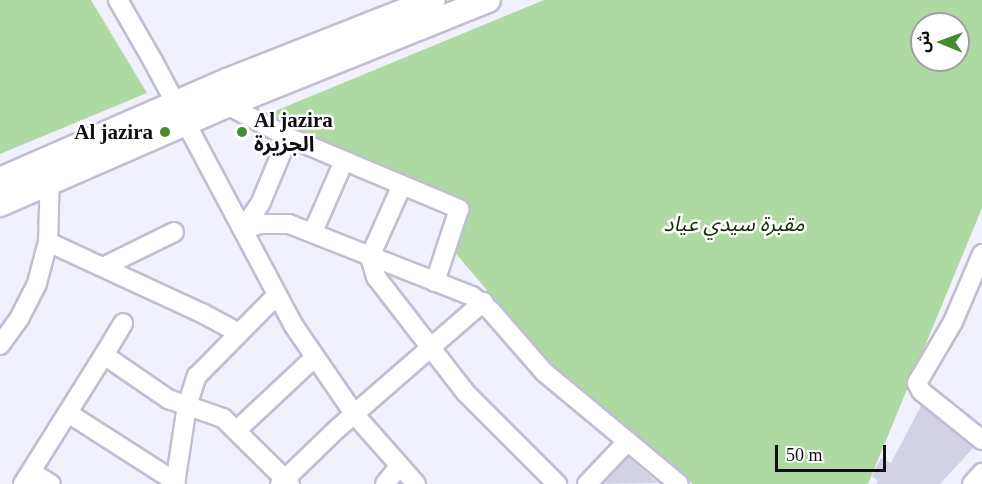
<!DOCTYPE html>
<html>
<head>
<meta charset="utf-8">
<style>
	body { margin:0 }
	#map { position:relative; width:982px; height:484px; overflow:hidden; background:#f1f1fd; font-family:"Times New Roman","Noto Sans Arabic",serif }
	div>[style] { position:absolute }
	[style*='--x'] { left:calc(var(--x)*1px); top:calc(var(--y)*1px); width:calc(var(--w)*1px); rotate:calc(var(--a)*1deg) }
	.green>* { inset:0; background:#afd9a3 }
	.building>* { inset:0; background:#d2d1e5 }
	.roads { filter:drop-shadow(2px 0 #c0bed2) drop-shadow(-2px 0 #c0bed2) drop-shadow(0 2px #c0bed2) drop-shadow(0 -2px #c0bed2) }
	.minor>* { height:18px; margin:-9px; padding:0 9px; transform-origin:9px; border-radius:9px; background:#fff }
	.major>* { height:24px; margin:-12px; padding:0 12px; transform-origin:12px; border-radius:12px; background:#fff }
	.dots>* { width:16px; height:16px; translate:-50% -50%; box-sizing:border-box; border:3px solid #fff; border-radius:50% }
	span { translate:-50% -50%; white-space:nowrap; text-align:center; line-height:1.15; -webkit-text-stroke:5px #fff; paint-order:stroke }
	.poi-label { font-size:21px; color:#0f0e15; font-weight:700 }
	.left { translate:0 -50%; text-align:left }
	.right { translate:-100% -50%; text-align:right }
	.park-label { font-size:21px; color:#0e3400; font-style:italic }
	.north { position:absolute; left:910px; top:12px; width:60px; height:60px; box-sizing:border-box; background:#fff; border:2px solid #9f9fa1; border-radius:50%; rotate:271deg; font-size:16px; font-weight:700; line-height:24px; text-align:center; color:#0f0e15 }
	.north::after { content:''; display:block; margin:auto; width:21px; height:27px; background:#478b2f; clip-path:polygon(50% 0,100% 100%,50% 72%,0 100%) }
	.scale { position:absolute; left:775px; top:445px; width:111px; height:27px; box-sizing:border-box; border:3px solid #0f0e15; border-top:0; padding-left:8px; font-size:18px; line-height:21px; white-space:nowrap; color:#0f0e15; -webkit-text-stroke:4px #fff; paint-order:stroke }
</style>
</head>
<body>
<div id="map">
	<div class="green">
		<i style="clip-path:polygon(0 0,91px 0,147px 93px,0 154px)"></i>
		<i style="clip-path:polygon(evenodd,544px 0,982px 0,982px 208px,868px 484px,693px 484px,547px 361px,452px 249px,466px 204px,263px 116px,544px 0,922px 24px,958px 24px,958px 60px,922px 60px,922px 24px)"></i>
	</div>
	<div class="building">
		<i style="clip-path:polygon(922px 404px,975px 446px,940px 484px,876px 484px,878px 481px,872px 476px,881px 458px,891px 463px)"></i>
		<i style="clip-path:polygon(624px 454px,658px 483px,595px 484px)"></i>
	</div>
	<div class="roads">
		<div class="minor">
			<i style="--x:118;--y:0;--w:70;--a:60.2"></i>
			<i style="--x:153;--y:61;--w:300;--a:62"></i>
			<i style="--x:294;--y:326;--w:108;--a:55.6"></i>
			<i style="--x:355;--y:415;--w:92;--a:48.5"></i>
			<i style="--x:227;--y:105;--w:69;--a:27.7"></i>
			<i style="--x:288;--y:137;--w:186;--a:22.8"></i>
			<i style="--x:459;--y:209;--w:77;--a:108.2"></i>
			<i style="--x:50;--y:171;--w:71;--a:91.6"></i>
			<i style="--x:48;--y:242;--w:170;--a:24.8"></i>
			<i style="--x:202;--y:313;--w:42;--a:28.4"></i>
			<i style="--x:402;--y:185;--w:79;--a:114"></i>
			<i style="--x:370;--y:257;--w:21;--a:73"></i>
			<i style="--x:376;--y:277;--w:147;--a:52.2"></i>
			<i style="--x:466;--y:393;--w:129;--a:45"></i>
			<i style="--x:243;--y:229;--w:18;--a:-16"></i>
			<i style="--x:260;--y:224;--w:29;--a:0"></i>
			<i style="--x:289;--y:224;--w:197;--a:21.5"></i>
			<i style="--x:472;--y:296;--w:24;--a:38"></i>
			<i style="--x:491;--y:311;--w:81;--a:49"></i>
			<i style="--x:544;--y:372;--w:175;--a:39.7"></i>
			<i style="--x:243;--y:229;--w:32;--a:-56"></i>
			<i style="--x:261;--y:202;--w:70;--a:-67.4"></i>
			<i style="--x:313;--y:232;--w:77;--a:-66.4"></i>
			<i style="--x:982;--y:254;--w:74;--a:113.1"></i>
			<i style="--x:953;--y:322;--w:71;--a:120.5"></i>
			<i style="--x:917;--y:383;--w:9;--a:63"></i>
			<i style="--x:921;--y:391;--w:78;--a:38.8"></i>
			<i style="--x:103;--y:267;--w:79;--a:-26.2"></i>
			<i style="--x:0;--y:345;--w:34;--a:-54"></i>
			<i style="--x:20;--y:317;--w:38;--a:-63"></i>
			<i style="--x:37;--y:283;--w:42;--a:-75"></i>
			<i style="--x:104;--y:355;--w:37;--a:-59"></i>
			<i style="--x:68;--y:413;--w:128;--a:32.6"></i>
			<i style="--x:237;--y:430;--w:105;--a:-43.1"></i>
			<i style="--x:31;--y:472;--w:23;--a:31"></i>
			<i style="--x:23;--y:484;--w:152;--a:-57.9"></i>
			<i style="--x:104;--y:355;--w:78;--a:34.5"></i>
			<i style="--x:168;--y:399;--w:58;--a:19.1"></i>
			<i style="--x:223;--y:418;--w:94;--a:44.6"></i>
			<i style="--x:175;--y:484;--w:79;--a:-81.3"></i>
			<i style="--x:187;--y:406;--w:32;--a:-72"></i>
			<i style="--x:197;--y:376;--w:114;--a:-45.4"></i>
			<i style="--x:280;--y:484;--w:79;--a:-44"></i>
			<i style="--x:337;--y:429;--w:194;--a:-41"></i>
			<i style="--x:385;--y:484;--w:22;--a:-51"></i>
			<i style="--x:587;--y:484;--w:59;--a:-46.4"></i>
			<i style="--x:972;--y:484;--w:15;--a:-48"></i>
		</div>
		<div class="major">
			<i style="--x:0;--y:180;--w:248;--a:-23.6"></i>
			<i style="--x:227;--y:81;--w:221;--a:-21.5"></i>
			<i style="--x:0;--y:204;--w:248;--a:-23.6"></i>
			<i style="--x:227;--y:105;--w:281;--a:-21.9"></i>
		</div>
	</div>
	<div class="dots">
		<i style="left:165px;top:132px;background:#478b2f"></i>
		<i style="left:242px;top:132px;background:#478b2f"></i>
	</div>
	<div class="poi-label">
		<span class="left" style="left:254px;top:132px">Al jazira<br>الجزيرة</span>
		<span class="right" style="left:153px;top:132px">Al jazira</span>
	</div>
	<div class="park-label">
		<span style="left:734px;top:224px">مقبرة سيدي عياد</span>
	</div>
	<div class="north">ش</div>
	<div class="scale">50 m</div>
</div>
</body>
</html>
